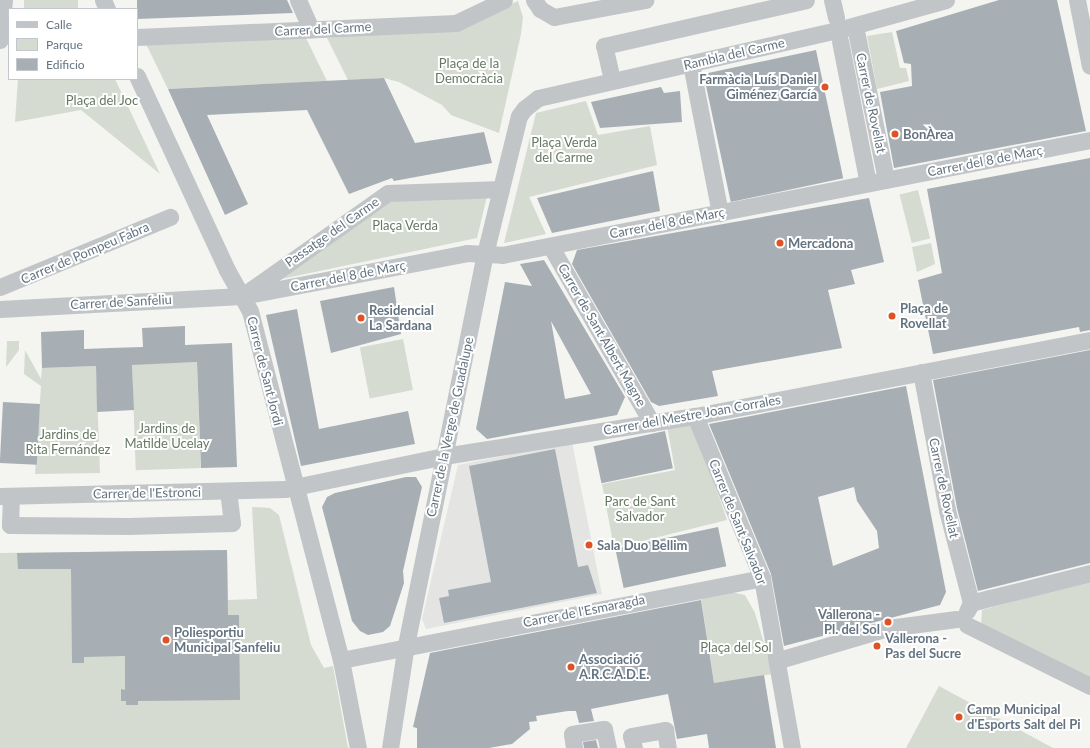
<!DOCTYPE html>
<html>
<head>
<meta charset="utf-8">
<style>
	body { margin:0 }
	#map { position:relative; width:1090px; height:748px; overflow:hidden; background:#f4f4f0; font-family:Lato,sans-serif }
	div>[style] { position:absolute }
	[style*='--x'] { left:calc(var(--x)*1px); top:calc(var(--y)*1px); width:calc(var(--w)*1px); rotate:calc(var(--a)*1deg) }
	.built>* { inset:0; background:#e4e5e3 }
	.green>* { inset:0; background:#d5dbd1; transform-origin:0 0 }
	.building>* { inset:0; background:#a7afb4; transform-origin:0 0 }
	.minor>* { height:17px; margin:-8.5px; padding:0 8.5px; transform-origin:8.5px; border-radius:8.5px; background:#c1c5c8 }
	.dots>* { width:11px; height:11px; translate:-50% -50%; box-sizing:border-box; border:2px solid #fff; border-radius:50% }
	span { translate:-50% -50%; white-space:nowrap; text-align:center; line-height:1.15; -webkit-text-stroke:4px #fff; paint-order:stroke }
	.street-label { font-size:13px; color:#637380 }
	.park-label { font-size:13px; color:#667862 }
	.poi-label { font-size:13px; color:#637380; font-weight:700 }
	.right { translate:-100% -50%; text-align:right }
	.left { translate:0 -50%; text-align:left }
	.legend { position:absolute; left:8px; top:8px; width:130px; height:72px; box-sizing:border-box; background:#fff; border:1px solid #c1c7cc; margin:0; padding:5px 7px; list-style:none; font-size:12px; color:#637380 }
	.legend li { display:flex; align-items:center; gap:8px; height:20px }
	.legend b { width:20px; border:1px solid #c1c7cc }
</style>
</head>
<body>
<div id="map">
	<div class="built">
		<i style="clip-path:polygon(572px 442px,602px 594px,426px 629px,422px 619px,458px 465px)"></i>
	</div>
	<div class="green">
		<i style="left:24px;top:0;width:54px;height:9px"></i>
		<i style="clip-path:polygon(518px 1px,523px 17px,521px 34px,499px 133px,451px 115px,442px 105px,399px 82px,384px 78px,348px 80px,327px 38px,457px 29px)"></i>
		<i style="clip-path:polygon(892px 32px,900px 68px,906px 68px,909px 81px,877px 89px,867px 36px)"></i>
		<i style="clip-path:polygon(305px 36px,327px 81px,168px 89px,146px 44px)"></i>
		<i style="clip-path:polygon(18px 79px,115px 79px,160px 174px,81px 110px,15px 122px)"></i>
		<i style="clip-path:polygon(586px 101px,598px 135px,650px 126px,657px 165px,529px 197px,546px 234px,504px 243px,536px 113px)"></i>
		<i style="left:918px;top:190px;width:50px;height:19px;rotate:76deg"></i>
		<i style="clip-path:polygon(488px 192px,477px 238px,272px 281px,395px 197px)"></i>
		<i style="clip-path:polygon(931px 243px,935px 264px,917px 272px,912px 247px)"></i>
		<i style="left:403px;top:339px;width:52px;height:44px;rotate:79deg"></i>
		<i style="clip-path:polygon(7px 341px,19px 341px,19px 350px,6px 367px)"></i>
		<i style="clip-path:polygon(25px 350px,41px 379px,42px 368px,96px 366px,100px 473px,35px 474px,41px 386px,24px 374px)"></i>
		<i style="left:197px;top:362px;width:106px;height:65px;rotate:88deg"></i>
		<i style="clip-path:polygon(693px 421px,727px 520px,614px 548px,602px 484px,675px 470px,667px 426px)"></i>
		<i style="clip-path:polygon(252px 507px,270px 508px,279px 515px,311px 645px,324px 668px,333px 666px,348px 748px,0 748px,0 553px,227px 550px,228px 600px,257px 599px)"></i>
		<i style="clip-path:polygon(1090px 581px,1090px 679px,981px 626px,982px 610px)"></i>
		<i style="clip-path:polygon(731px 592px,745px 595px,755px 613px,773px 674px,714px 683px,701px 598px)"></i>
		<i style="clip-path:polygon(939px 686px,1053px 748px,906px 748px)"></i>
	</div>
	<div class="building">
		<i style="clip-path:polygon(137px 0,287px 0,293px 13px,137px 19px)"></i>
		<i style="clip-path:polygon(999px 0,1057px 0,1086px 131px,894px 168px,880px 92px,912px 86px,911px 64px,904px 63px,896px 31px)"></i>
		<i style="left:816px;top:50px;width:131px;height:115px;rotate:78deg"></i>
		<i style="clip-path:polygon(384px 78px,415px 143px,484px 132px,492px 163px,394px 181px,392px 178px,349px 194px,307px 110px,207px 115px,248px 204px,225px 215px,168px 89px)"></i>
		<i style="clip-path:polygon(661px 87px,664px 93px,680px 91px,682px 122px,600px 128px,591px 102px)"></i>
		<i style="clip-path:polygon(1090px 158px,1090px 330px,1080px 332px,1079px 327px,933px 354px,918px 280px,942px 273px,927px 189px)"></i>
		<i style="clip-path:polygon(653px 171px,660px 211px,552px 233px,537px 198px)"></i>
		<i style="clip-path:polygon(869px 198px,884px 262px,851px 270px,855px 284px,828px 290px,842px 348px,712px 371px,718px 396px,659px 406px,651px 402px,572px 264px,577px 250px)"></i>
		<i style="clip-path:polygon(evenodd,544px 260px,625px 397px,617px 415px,487px 439px,476px 429px,505px 282px,532px 286px,520px 264px,544px 260px,551px 321px,591px 394px,565px 399px,551px 321px)"></i>
		<i style="clip-path:polygon(394px 287px,401px 334px,331px 353px,320px 301px)"></i>
		<i style="clip-path:polygon(297px 309px,319px 429px,408px 411px,415px 444px,301px 466px,266px 315px)"></i>
		<i style="clip-path:polygon(185px 326px,185px 345px,232px 343px,237px 467px,201px 468px,197px 362px,132px 365px,134px 410px,97px 412px,96px 366px,42px 368px,41px 332px,84px 330px,84px 349px,110px 348px,143px 347px,142px 328px)"></i>
		<i style="clip-path:polygon(1090px 350px,1090px 563px,978px 591px,957px 508px,933px 380px)"></i>
		<i style="clip-path:polygon(evenodd,906px 386px,946px 592px,940px 605px,784px 646px,771px 574px,709px 424px,906px 386px,854px 487px,857px 501px,877px 531px,879px 548px,833px 566px,818px 497px,854px 487px)"></i>
		<i style="left:3px;top:402px;width:37px;height:61px;rotate:3deg"></i>
		<i style="left:665px;top:431px;width:38px;height:73px;rotate:78deg"></i>
		<i style="clip-path:polygon(555px 449px,578px 567px,588px 565px,597px 593px,444px 623px,439px 598px,449px 596px,448px 590px,491px 582px,469px 466px)"></i>
		<i style="clip-path:polygon(406px 477px,416px 477px,422px 487px,403px 571px,404px 583px,390px 626px,383px 632px,368px 635px,360px 631px,352px 621px,322px 507px,327px 497px,335px 493px)"></i>
		<i style="left:718px;top:527px;width:40px;height:105px;rotate:78deg"></i>
		<i style="clip-path:polygon(227px 550px,228px 615px,239px 615px,240px 700px,138px 701px,138px 705px,126px 705px,126px 701px,121px 701px,121px 689px,125px 690px,125px 656px,84px 657px,84px 663px,72px 663px,71px 569px,18px 569px,17px 553px)"></i>
		<i style="clip-path:polygon(701px 600px,714px 683px,764px 675px,776px 748px,709px 748px,707px 734px,677px 739px,668px 694px,591px 709px,594px 721px,579px 723px,576px 711px,568px 711px,536px 716px,537px 721px,529px 722px,530px 729px,512px 744px,489px 748px,417px 748px,417px 728px,413px 727px,430px 653px)"></i>
		<i style="clip-path:polygon(596px 740px,598px 748px,584px 748px,583px 742px)"></i>
	</div>
	<div class="minor">
		<i style="--x:103;--y:0;--w:10;--a:66"></i>
		<i style="--x:298;--y:0;--w:32;--a:66"></i>
		<i style="--x:534;--y:0;--w:11;--a:56"></i>
		<i style="--x:540;--y:9;--w:16;--a:30"></i>
		<i style="--x:554;--y:17;--w:93;--a:-10.6"></i>
		<i style="--x:832;--y:0;--w:18;--a:77"></i>
		<i style="--x:1077;--y:0;--w:67;--a:78.9"></i>
		<i style="--x:855;--y:26;--w:157;--a:78.6"></i>
		<i style="--x:137;--y:37;--w:319;--a:-2.5"></i>
		<i style="--x:456;--y:23;--w:53;--a:-25.6"></i>
		<i style="--x:0;--y:40;--w:40;--a:-84.3"></i>
		<i style="--x:840;--y:41;--w:140;--a:78.9"></i>
		<i style="--x:691;--y:64;--w:152;--a:79"></i>
		<i style="--x:610;--y:71;--w:26;--a:-103"></i>
		<i style="--x:604;--y:46;--w:207;--a:-12.8"></i>
		<i style="--x:137;--y:76;--w:214;--a:65.1"></i>
		<i style="--x:227;--y:270;--w:47;--a:60.7"></i>
		<i style="--x:250;--y:311;--w:361;--a:75.4"></i>
		<i style="--x:341;--y:660;--w:90;--a:79.1"></i>
		<i style="--x:551;--y:247;--w:203;--a:60.2"></i>
		<i style="--x:0;--y:287;--w:184;--a:-22.4"></i>
		<i style="--x:248;--y:292;--w:171;--a:-35.3"></i>
		<i style="--x:388;--y:193;--w:113;--a:-2"></i>
		<i style="--x:0;--y:309;--w:242;--a:-3.1"></i>
		<i style="--x:242;--y:296;--w:229;--a:-10.8"></i>
		<i style="--x:467;--y:253;--w:35;--a:3"></i>
		<i style="--x:502;--y:255;--w:599;--a:-11.07"></i>
		<i style="--x:921;--y:372;--w:140;--a:79.3"></i>
		<i style="--x:947;--y:510;--w:96;--a:75.5"></i>
		<i style="--x:695;--y:416;--w:175;--a:67.5"></i>
		<i style="--x:762;--y:578;--w:173;--a:80"></i>
		<i style="--x:0;--y:496;--w:285;--a:-1.4"></i>
		<i style="--x:285;--y:489;--w:162;--a:-11.7"></i>
		<i style="--x:444;--y:456;--w:254;--a:-9.1"></i>
		<i style="--x:695;--y:416;--w:402;--a:-10.9"></i>
		<i style="--x:11;--y:496;--w:29;--a:92"></i>
		<i style="--x:10;--y:525;--w:119;--a:0.5"></i>
		<i style="--x:129;--y:526;--w:103;--a:-1.7"></i>
		<i style="--x:232;--y:523;--w:31;--a:-97"></i>
		<i style="--x:967;--y:611;--w:9;--a:-63"></i>
		<i style="--x:971;--y:603;--w:20;--a:-15"></i>
		<i style="--x:990;--y:598;--w:103;--a:-14"></i>
		<i style="--x:967;--y:625;--w:137;--a:26.4"></i>
		<i style="--x:341;--y:660;--w:429;--a:-11"></i>
		<i style="--x:779;--y:660;--w:114;--a:-16.4"></i>
		<i style="--x:888;--y:628;--w:69;--a:-7.5"></i>
		<i style="--x:390;--y:748;--w:104;--a:-81.2"></i>
		<i style="--x:406;--y:645;--w:399;--a:-78.6"></i>
		<i style="--x:485;--y:254;--w:142;--a:-76.2"></i>
		<i style="--x:519;--y:116;--w:9;--a:-54"></i>
		<i style="--x:524;--y:109;--w:18;--a:-38"></i>
		<i style="--x:538;--y:98;--w:308;--a:-12.8"></i>
		<i style="--x:838;--y:30;--w:112;--a:-15.5"></i>
		<i style="--x:574;--y:748;--w:14;--a:-98"></i>
		<i style="--x:572;--y:734;--w:32;--a:-9"></i>
		<i style="--x:604;--y:729;--w:19;--a:78"></i>
		<i style="--x:634;--y:748;--w:12;--a:-104"></i>
		<i style="--x:631;--y:736;--w:35;--a:-10"></i>
		<i style="--x:665;--y:730;--w:18;--a:81"></i>
	</div>
	<div class="dots">
		<i style="left:825px;top:87px;background:#df5225"></i>
		<i style="left:895px;top:134px;background:#df5225"></i>
		<i style="left:780px;top:243px;background:#df5225"></i>
		<i style="left:892px;top:316px;background:#df5225"></i>
		<i style="left:361px;top:318px;background:#df5225"></i>
		<i style="left:589px;top:545px;background:#df5225"></i>
		<i style="left:888px;top:622px;background:#df5225"></i>
		<i style="left:166px;top:640px;background:#df5225"></i>
		<i style="left:877px;top:646px;background:#df5225"></i>
		<i style="left:571px;top:667px;background:#df5225"></i>
		<i style="left:959px;top:717px;background:#df5225"></i>
	</div>
	<div class="street-label">
		<span style="left:323px;top:29px;rotate:-3deg">Carrer del Carme</span>
		<span style="left:734px;top:54px;rotate:-13deg">Rambla del Carme</span>
		<span style="left:871px;top:103px;rotate:78deg">Carrer de Rovellat</span>
		<span style="left:985px;top:161px;rotate:-11deg">Carrer del 8 de Març</span>
		<span style="left:667px;top:223px;rotate:-11deg">Carrer del 8 de Març</span>
		<span style="left:332px;top:232px;rotate:-35deg">Passatge del Carme</span>
		<span style="left:85px;top:253px;rotate:-23deg">Carrer de Pompeu Fabra</span>
		<span style="left:348px;top:276px;rotate:-11deg">Carrer del 8 de Març</span>
		<span style="left:121px;top:302px;rotate:-3deg">Carrer de Sanfeliu</span>
		<span style="left:602px;top:335px;rotate:60deg">Carrer de Sant Albert Magne</span>
		<span style="left:265px;top:371px;rotate:76deg">Carrer de Sant Jordi</span>
		<span style="left:692px;top:415px;rotate:-10deg">Carrer del Mestre Joan Corrales</span>
		<span style="left:450px;top:427px;rotate:-78deg">Carrer de la Verge de Guadalupe</span>
		<span style="left:944px;top:488px;rotate:78deg">Carrer de Rovellat</span>
		<span style="left:147px;top:493px;rotate:-1deg">Carrer de l'Estronci</span>
		<span style="left:738px;top:522px;rotate:68deg">Carrer de Sant Salvador</span>
		<span style="left:584px;top:611px;rotate:-11deg">Carrer de l'Esmaragda</span>
	</div>
	<div class="park-label">
		<span style="left:469px;top:71px">Plaça de la<br>Democràcia</span>
		<span style="left:102px;top:100px">Plaça del Joc</span>
		<span style="left:564px;top:150px">Plaça Verda<br>del Carme</span>
		<span style="left:405px;top:225px">Plaça Verda</span>
		<span style="left:167px;top:436px">Jardins de<br>Matilde Ucelay</span>
		<span style="left:68px;top:442px">Jardins de<br>Rita Fernández</span>
		<span style="left:640px;top:509px">Parc de Sant<br>Salvador</span>
		<span style="left:736px;top:647px">Plaça del Sol</span>
	</div>
	<div class="poi-label">
		<span class="right" style="left:817px;top:87px">Farmàcia Luís Daniel<br>Giménez García</span>
		<span class="left" style="left:903px;top:134px">BonÀrea</span>
		<span class="left" style="left:788px;top:243px">Mercadona</span>
		<span class="left" style="left:900px;top:316px">Plaça de<br>Rovellat</span>
		<span class="left" style="left:369px;top:318px">Residencial<br>La Sardana</span>
		<span class="left" style="left:597px;top:545px">Sala Duo Bellim</span>
		<span class="right" style="left:880px;top:622px">Vallerona -<br>Pl. del Sol</span>
		<span class="left" style="left:174px;top:640px">Poliesportiu<br>Municipal Sanfeliu</span>
		<span class="left" style="left:885px;top:646px">Vallerona -<br>Pas del Sucre</span>
		<span class="left" style="left:579px;top:667px">Associació<br>A.R.C.A.D.E.</span>
		<span class="left" style="left:967px;top:717px">Camp Municipal<br>d'Esports Salt del Pi</span>
	</div>
	<ul class="legend">
	<li><b style="height:5px;background:#c1c5c8"></b>Calle</li>
	<li><b style="height:11px;background:#d5dbd1"></b>Parque</li>
	<li><b style="height:11px;background:#a7afb4"></b>Edificio</li>
	</ul>
</div>
</body>
</html>
